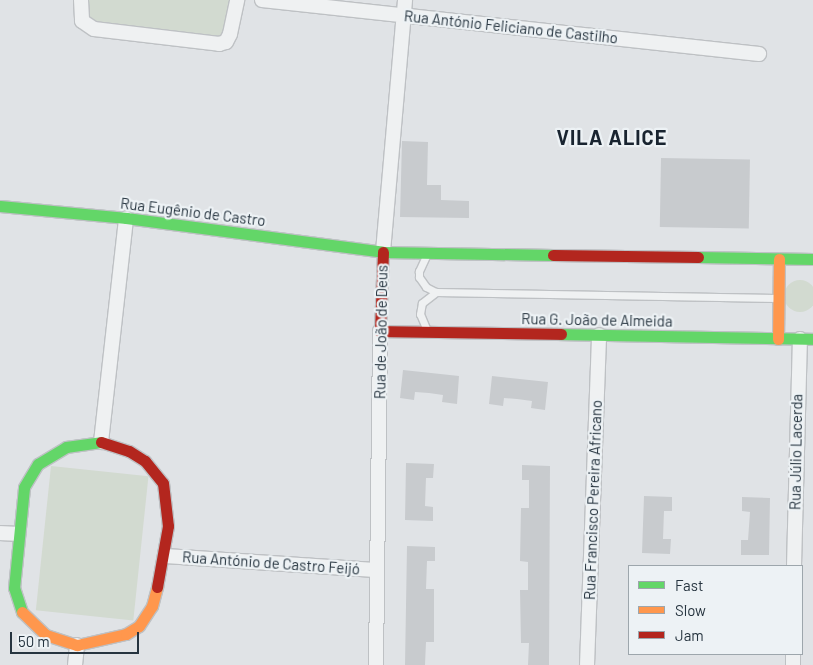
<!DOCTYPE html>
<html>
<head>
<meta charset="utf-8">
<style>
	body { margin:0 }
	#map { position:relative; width:813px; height:665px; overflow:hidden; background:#e0e3e6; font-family:Barlow,sans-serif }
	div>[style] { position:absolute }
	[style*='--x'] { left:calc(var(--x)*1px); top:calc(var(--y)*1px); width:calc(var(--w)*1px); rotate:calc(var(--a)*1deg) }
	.green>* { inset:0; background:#d2dad0; transform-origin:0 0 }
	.round { border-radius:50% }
	.building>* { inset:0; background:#c8cbce; transform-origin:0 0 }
	.roads { filter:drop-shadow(1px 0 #bec1c4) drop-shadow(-1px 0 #bec1c4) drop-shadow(0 1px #bec1c4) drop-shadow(0 -1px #bec1c4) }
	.lane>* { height:7px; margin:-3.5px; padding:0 3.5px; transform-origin:3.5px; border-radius:3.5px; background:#eff1f2 }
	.street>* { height:14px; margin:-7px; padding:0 7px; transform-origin:7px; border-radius:7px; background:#eff1f2 }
	.fast>* { height:11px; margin:-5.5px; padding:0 5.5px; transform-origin:5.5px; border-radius:5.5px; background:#63d668 }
	.slow>* { height:11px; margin:-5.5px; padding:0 5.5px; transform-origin:5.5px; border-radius:5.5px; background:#ff974d }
	.jam>* { height:11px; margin:-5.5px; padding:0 5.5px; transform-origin:5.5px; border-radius:5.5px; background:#b3261e }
	span { translate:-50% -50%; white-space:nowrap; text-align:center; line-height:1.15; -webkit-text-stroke:4.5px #edf2f5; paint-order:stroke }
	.street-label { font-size:15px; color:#26343f }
	.district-label { font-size:20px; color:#192430; font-weight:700; letter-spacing:1px }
	.legend { position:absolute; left:628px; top:565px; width:175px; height:90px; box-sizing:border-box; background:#edf2f5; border:1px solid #9da6ac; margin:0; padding:6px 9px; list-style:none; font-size:15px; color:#26343f }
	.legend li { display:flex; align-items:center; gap:10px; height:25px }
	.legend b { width:25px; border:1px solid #9da6ac }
	.scale { position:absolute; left:10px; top:632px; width:129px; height:22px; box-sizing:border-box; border:2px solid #26343f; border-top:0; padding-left:6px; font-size:15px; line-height:18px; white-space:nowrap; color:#26343f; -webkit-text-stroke:4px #edf2f5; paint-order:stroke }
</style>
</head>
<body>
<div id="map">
	<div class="green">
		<i style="clip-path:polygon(89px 0,230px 0,225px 40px,86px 22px)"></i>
		<i class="round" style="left:784px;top:280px;width:32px;height:32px"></i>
		<i style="left:51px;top:466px;width:98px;height:145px;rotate:6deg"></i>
	</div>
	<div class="building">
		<i style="clip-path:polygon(402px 141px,428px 142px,427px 185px,441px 185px,441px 200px,469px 201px,469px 218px,400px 217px)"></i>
		<i style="left:661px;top:158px;width:89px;height:69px;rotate:1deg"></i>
		<i style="clip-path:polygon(403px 370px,459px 376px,457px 404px,442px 402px,443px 395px,429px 393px,415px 392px,414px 400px,400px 398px)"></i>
		<i style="clip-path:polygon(492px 376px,548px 382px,545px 410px,531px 408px,532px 401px,517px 399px,504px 398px,503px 406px,489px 404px)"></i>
		<i style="clip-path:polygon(406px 463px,434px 464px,433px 478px,426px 478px,425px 506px,433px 507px,433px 521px,405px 520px)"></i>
		<i style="clip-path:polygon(522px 465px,550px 466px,549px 665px,528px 665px,529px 643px,521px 643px,520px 590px,528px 590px,528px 562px,520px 561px,521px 508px,529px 508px,529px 480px,522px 480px)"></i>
		<i style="clip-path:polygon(644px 496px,672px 497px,672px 511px,664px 511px,663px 539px,671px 539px,670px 554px,642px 553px)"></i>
		<i style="clip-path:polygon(742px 497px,770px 498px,769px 555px,741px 555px,741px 540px,748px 540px,750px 512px,742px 511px)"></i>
		<i style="clip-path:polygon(407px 546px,435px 547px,435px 561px,427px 561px,426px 589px,434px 589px,434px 642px,426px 642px,425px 665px,405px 665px)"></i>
	</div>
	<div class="roads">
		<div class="lane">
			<i style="--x:426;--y:256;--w:17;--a:115"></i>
			<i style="--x:419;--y:271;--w:6;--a:90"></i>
			<i style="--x:419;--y:277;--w:12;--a:55"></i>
			<i style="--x:426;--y:287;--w:11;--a:27"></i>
			<i style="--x:436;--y:292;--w:340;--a:1"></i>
			<i style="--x:426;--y:328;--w:15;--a:-113"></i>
			<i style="--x:420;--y:314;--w:11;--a:-80"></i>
			<i style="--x:422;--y:303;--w:18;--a:-38"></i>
		</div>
		<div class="street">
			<i style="--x:81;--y:0;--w:21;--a:87"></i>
			<i style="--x:82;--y:21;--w:14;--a:34"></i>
			<i style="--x:94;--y:29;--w:126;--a:6.8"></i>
			<i style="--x:219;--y:44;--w:7;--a:-16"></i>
			<i style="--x:226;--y:42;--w:9;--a:-63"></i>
			<i style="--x:230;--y:34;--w:35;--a:-78"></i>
			<i style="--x:262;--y:0;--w:500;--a:6.2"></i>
			<i style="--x:383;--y:252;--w:253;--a:-85"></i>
			<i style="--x:101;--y:442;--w:225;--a:-83.6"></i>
			<i style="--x:0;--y:533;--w:18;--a:3"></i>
			<i style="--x:165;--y:556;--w:211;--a:3.8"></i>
			<i style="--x:794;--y:566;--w:227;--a:-88.5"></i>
			<i style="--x:75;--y:665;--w:20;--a:-84"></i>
			<i style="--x:376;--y:665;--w:334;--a:-89.3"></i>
			<i style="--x:587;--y:665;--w:330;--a:-87.9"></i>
			<i style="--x:793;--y:665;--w:11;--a:-90"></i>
		</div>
		<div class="fast">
			<i style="--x:0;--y:206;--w:127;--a:5.4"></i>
			<i style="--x:126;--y:218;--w:259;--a:7.5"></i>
			<i style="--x:383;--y:252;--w:170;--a:1"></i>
			<i style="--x:698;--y:257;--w:115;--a:1"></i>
			<i style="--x:561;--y:334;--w:252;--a:1.1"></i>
			<i style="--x:22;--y:612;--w:25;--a:-108"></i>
			<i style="--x:14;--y:588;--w:101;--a:-84.3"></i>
			<i style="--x:24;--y:487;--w:27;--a:-59"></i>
			<i style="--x:38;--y:464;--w:33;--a:-31"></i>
			<i style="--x:66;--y:447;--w:35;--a:-8"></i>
		</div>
		<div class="slow">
			<i style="--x:778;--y:339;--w:80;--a:-89.3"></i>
			<i style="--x:22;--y:612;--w:33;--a:44"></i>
			<i style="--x:46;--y:635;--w:33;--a:18"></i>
			<i style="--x:77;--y:645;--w:50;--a:-12.7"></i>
			<i style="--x:126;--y:634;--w:15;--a:-32"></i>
			<i style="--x:139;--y:626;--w:24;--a:-57"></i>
			<i style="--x:152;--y:606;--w:20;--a:-75"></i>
		</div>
		<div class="jam">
			<i style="--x:383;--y:252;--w:79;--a:92.2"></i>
			<i style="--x:380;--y:331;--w:181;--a:0.9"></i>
			<i style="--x:553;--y:255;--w:145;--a:0.8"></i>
			<i style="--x:101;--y:442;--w:29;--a:18"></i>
			<i style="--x:129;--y:451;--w:19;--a:32"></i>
			<i style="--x:145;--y:461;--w:28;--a:51"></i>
			<i style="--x:163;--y:483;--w:43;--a:83.4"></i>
			<i style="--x:168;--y:526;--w:62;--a:100.2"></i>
		</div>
	</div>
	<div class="street-label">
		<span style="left:511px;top:27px;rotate:6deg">Rua António Feliciano de Castilho</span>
		<span style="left:193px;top:212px;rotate:7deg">Rua Eugênio de Castro</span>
		<span style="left:597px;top:320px;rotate:1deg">Rua G. João de Almeida</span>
		<span style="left:381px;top:332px;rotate:-89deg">Rua de João de Deus</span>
		<span style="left:796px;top:452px;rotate:-89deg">Rua Júlio Lacerda</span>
		<span style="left:593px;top:500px;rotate:-88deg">Rua Francisco Pereira Africano</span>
		<span style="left:271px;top:563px;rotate:4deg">Rua António de Castro Feijó</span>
	</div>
	<div class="district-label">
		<span style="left:612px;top:137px">VILA ALICE</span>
	</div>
	<ul class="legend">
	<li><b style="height:6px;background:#63d668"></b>Fast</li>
	<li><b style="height:6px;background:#ff974d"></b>Slow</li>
	<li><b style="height:6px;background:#b3261e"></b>Jam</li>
	</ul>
	<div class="scale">50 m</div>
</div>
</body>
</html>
